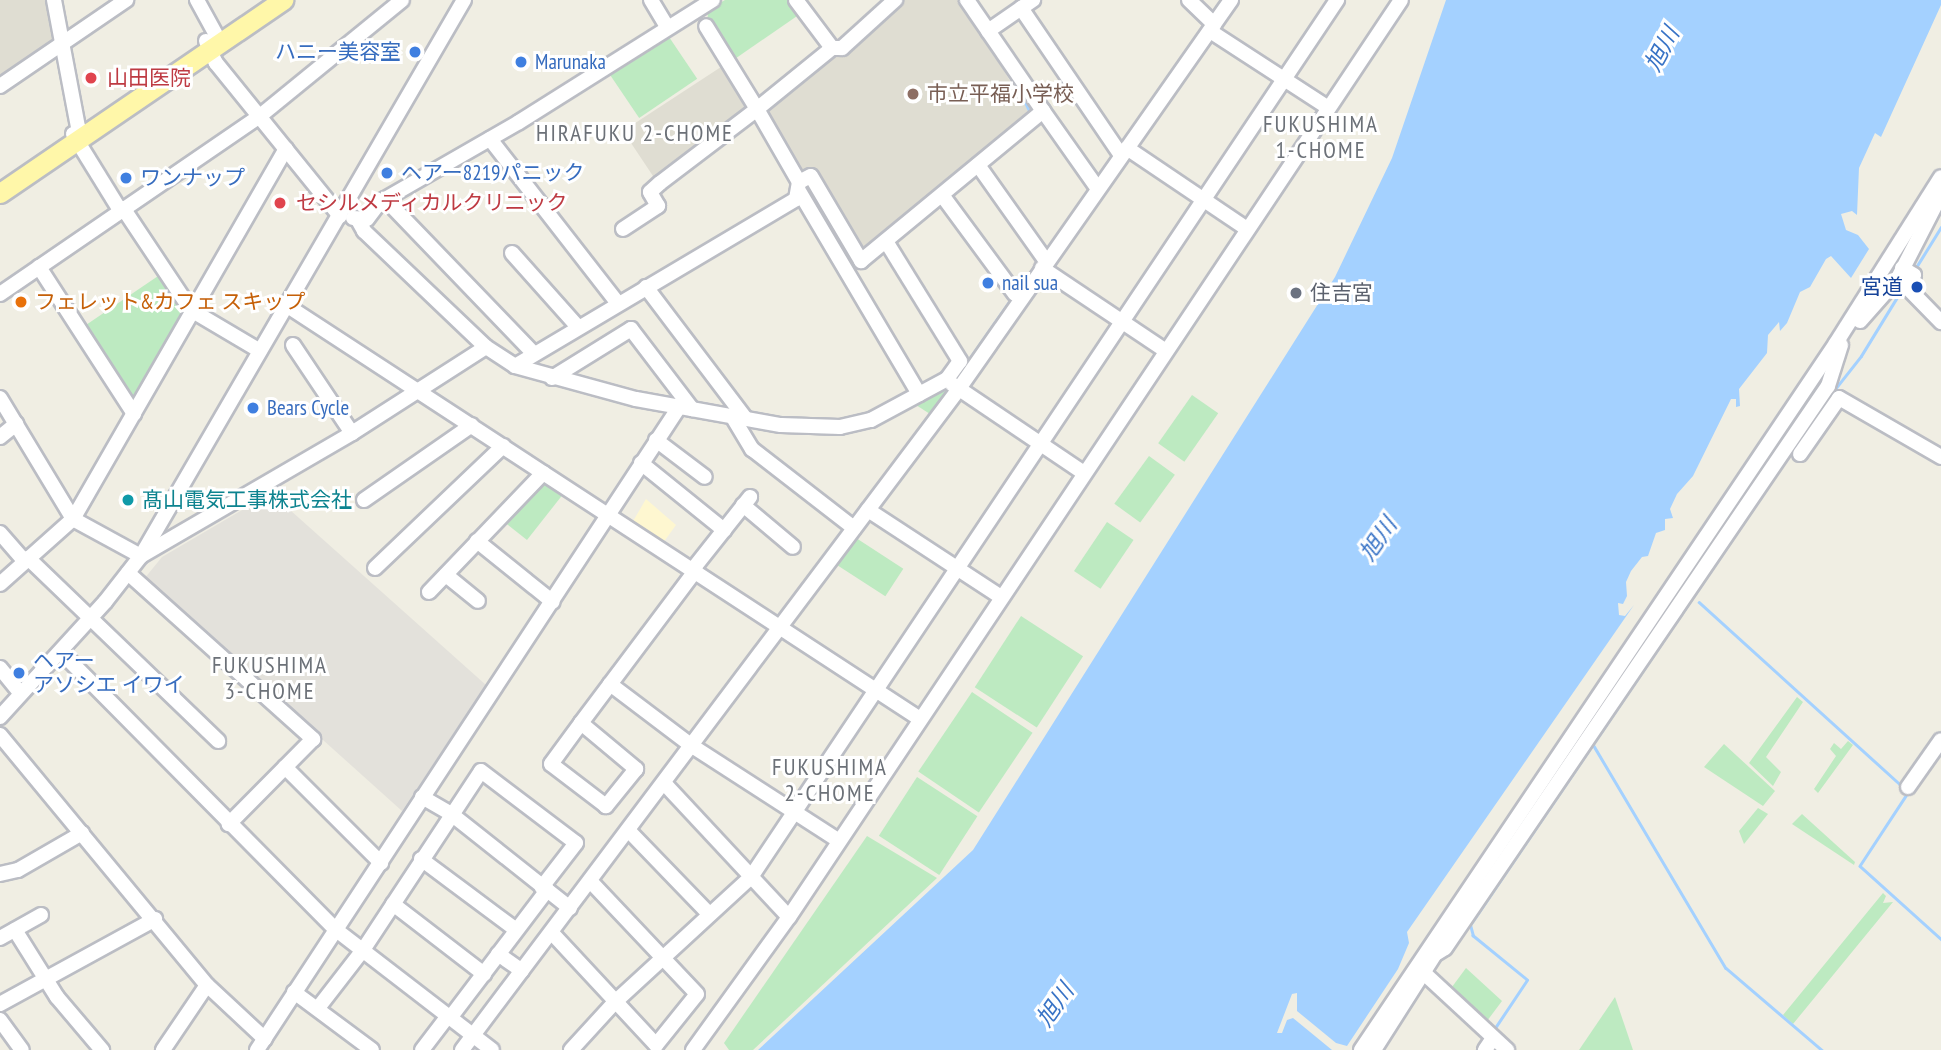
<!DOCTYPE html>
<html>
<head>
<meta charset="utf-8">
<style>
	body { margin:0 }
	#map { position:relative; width:1941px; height:1050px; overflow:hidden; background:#f0eee3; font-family:"PT Sans Narrow","Noto Sans JP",sans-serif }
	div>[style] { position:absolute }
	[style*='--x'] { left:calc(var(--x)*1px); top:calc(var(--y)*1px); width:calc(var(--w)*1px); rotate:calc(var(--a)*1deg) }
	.industrial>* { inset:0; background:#e3e1db }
	.education>* { inset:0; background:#dfddd2 }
	.green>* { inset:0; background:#bdeac1; transform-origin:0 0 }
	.sand>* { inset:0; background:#fef7d0 }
	.water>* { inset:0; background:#a4d1ff }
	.stream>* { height:2.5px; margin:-1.25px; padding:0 1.25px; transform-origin:1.25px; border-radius:1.25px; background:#a4d1ff }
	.roads { filter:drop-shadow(2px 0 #bbbdc4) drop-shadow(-2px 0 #bbbdc4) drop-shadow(0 2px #bbbdc4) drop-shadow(0 -2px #bbbdc4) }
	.minor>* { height:14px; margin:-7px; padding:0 7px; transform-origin:7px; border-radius:7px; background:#fff }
	.major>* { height:19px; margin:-9.5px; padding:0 9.5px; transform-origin:9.5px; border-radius:9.5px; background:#fff7a9 }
	.dots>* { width:19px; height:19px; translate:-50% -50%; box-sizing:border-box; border:4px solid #fff; border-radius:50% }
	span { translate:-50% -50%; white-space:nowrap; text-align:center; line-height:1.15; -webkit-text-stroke:6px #fff; paint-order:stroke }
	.shop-label { font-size:21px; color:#366cbe }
	.right { translate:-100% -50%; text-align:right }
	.left { translate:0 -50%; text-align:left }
	.health-label { font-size:21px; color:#be3a42 }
	.education-label { font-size:21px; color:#785e54 }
	.transit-label { font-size:21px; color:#164399 }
	.worship-label { font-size:21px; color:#5b616d }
	.food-label { font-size:21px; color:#c56008 }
	.culture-label { font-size:21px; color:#0d838f }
	.water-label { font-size:23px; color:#3873c6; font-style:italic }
	.neighbourhood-label { font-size:23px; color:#6c7178; letter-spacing:2px }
</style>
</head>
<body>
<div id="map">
	<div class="industrial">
		<i style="clip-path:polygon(271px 493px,486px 685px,402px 811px,144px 579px,162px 557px)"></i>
	</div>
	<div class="education">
		<i style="clip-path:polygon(0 0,49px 0,56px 42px,0 80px)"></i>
		<i style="clip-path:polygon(903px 0,960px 0,1030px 113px,863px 247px,821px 175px,797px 169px,766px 115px,768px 107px,828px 58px,845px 53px)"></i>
		<i style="clip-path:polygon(724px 65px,747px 105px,746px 112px,655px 179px,623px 131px)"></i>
	</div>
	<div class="green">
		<i style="clip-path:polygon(725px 0,790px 0,800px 14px,729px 63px,707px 20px,709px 9px)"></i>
		<i style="left:667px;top:34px;width:54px;height:70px;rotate:56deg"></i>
		<i style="clip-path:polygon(161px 274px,185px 310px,132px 405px,83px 327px)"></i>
		<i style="clip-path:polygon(944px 389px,947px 392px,930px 414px,916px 405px)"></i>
		<i style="left:1192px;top:395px;width:32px;height:59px;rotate:35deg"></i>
		<i style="left:1149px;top:456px;width:32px;height:59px;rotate:36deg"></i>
		<i style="clip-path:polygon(547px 481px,564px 493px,527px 540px,503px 521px,540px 482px)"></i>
		<i style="left:1107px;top:522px;width:32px;height:59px;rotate:34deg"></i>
		<i style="left:853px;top:536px;width:60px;height:33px;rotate:33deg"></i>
		<i style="left:1021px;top:616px;width:74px;height:85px;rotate:33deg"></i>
		<i style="left:972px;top:692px;width:73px;height:96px;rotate:34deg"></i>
		<i style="clip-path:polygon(1797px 697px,1803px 702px,1766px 757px,1781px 772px,1773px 786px,1749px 763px)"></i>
		<i style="clip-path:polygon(1848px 741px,1853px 745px,1818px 793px,1814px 789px,1836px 756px,1830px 749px,1834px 743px,1841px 749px)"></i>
		<i style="clip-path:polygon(1724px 744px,1775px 791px,1763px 806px,1704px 767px)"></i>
		<i style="left:917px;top:777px;width:72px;height:70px;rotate:33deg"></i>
		<i style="clip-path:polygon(1758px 808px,1768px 814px,1744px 844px,1739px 831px)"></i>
		<i style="clip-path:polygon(1802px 814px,1855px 862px,1854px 865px,1792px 824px)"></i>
		<i style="clip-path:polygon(867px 836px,937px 878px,753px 1050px,729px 1050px,724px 1043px)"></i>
		<i style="clip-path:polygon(1883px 893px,1886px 896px,1883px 903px,1893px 902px,1793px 1024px,1783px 1015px)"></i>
		<i style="clip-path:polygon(1466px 968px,1502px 1001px,1487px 1021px,1482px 1022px,1449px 991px)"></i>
		<i style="clip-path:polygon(1615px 997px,1633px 1050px,1579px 1050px)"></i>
	</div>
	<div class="sand">
		<i style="clip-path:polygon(646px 499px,676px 525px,663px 543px,632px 523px)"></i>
	</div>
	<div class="water">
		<i style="clip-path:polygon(1446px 0,1941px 0,1941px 5px,1881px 137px,1875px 133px,1859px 168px,1857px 215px,1852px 211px,1841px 214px,1846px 230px,1858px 235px,1869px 249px,1851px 278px,1831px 256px,1826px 259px,1810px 287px,1800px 292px,1787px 323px,1780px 331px,1779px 322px,1768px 335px,1767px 353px,1739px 389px,1740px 406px,1736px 407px,1736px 399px,1731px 399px,1693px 476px,1677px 494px,1670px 509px,1673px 518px,1665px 519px,1665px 530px,1656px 533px,1648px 556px,1642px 557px,1631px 571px,1626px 582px,1627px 596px,1623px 604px,1618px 603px,1619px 615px,1625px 616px,1634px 605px,1407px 932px,1409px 943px,1398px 969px,1347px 1046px,1336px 1043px,1297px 1011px,1297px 993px,1292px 994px,1277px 1033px,1282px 1033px,1287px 1020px,1293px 1018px,1332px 1050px,758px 1050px,973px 850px,1335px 277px,1392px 158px)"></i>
	</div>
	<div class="stream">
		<i style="--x:1015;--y:82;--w:35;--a:63"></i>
		<i style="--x:1046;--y:251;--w:60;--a:-54.5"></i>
		<i style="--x:1915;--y:269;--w:49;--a:-58.2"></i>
		<i style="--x:1017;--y:291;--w:39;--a:-54"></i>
		<i style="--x:965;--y:365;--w:80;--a:-55.1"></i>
		<i style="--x:1828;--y:398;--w:53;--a:-51.8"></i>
		<i style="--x:1861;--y:356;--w:79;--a:-58.5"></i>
		<i style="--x:1699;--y:602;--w:275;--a:42.2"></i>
		<i style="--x:1594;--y:746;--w:258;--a:59.3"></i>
		<i style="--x:1726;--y:968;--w:126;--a:40.5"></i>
		<i style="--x:1908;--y:793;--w:87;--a:123.3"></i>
		<i style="--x:1860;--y:866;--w:109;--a:42"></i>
		<i style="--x:1493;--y:1031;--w:61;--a:-56.3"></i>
		<i style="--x:1527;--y:980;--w:70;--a:-140.8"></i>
		<i style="--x:1473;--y:936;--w:11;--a:-105"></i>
		<i style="--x:1470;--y:925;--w:532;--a:-55.8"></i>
	</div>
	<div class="roads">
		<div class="minor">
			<i style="--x:54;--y:0;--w:129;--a:79.3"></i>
			<i style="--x:78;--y:127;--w:11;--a:56"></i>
			<i style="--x:197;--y:0;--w:48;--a:61.3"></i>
			<i style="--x:651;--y:0;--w:31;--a:59"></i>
			<i style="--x:796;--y:0;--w:60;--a:53.1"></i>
			<i style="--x:1189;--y:0;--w:35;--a:44"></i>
			<i style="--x:1021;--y:8;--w:178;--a:55.8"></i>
			<i style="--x:988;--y:31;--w:55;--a:-34.6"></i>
			<i style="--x:1210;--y:31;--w:140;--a:33"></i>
			<i style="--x:206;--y:41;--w:24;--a:66"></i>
			<i style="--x:216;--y:63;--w:197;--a:51"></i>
			<i style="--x:0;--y:86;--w:153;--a:-34.3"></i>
			<i style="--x:1043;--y:111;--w:95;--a:54.8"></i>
			<i style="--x:73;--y:134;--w:89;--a:58.3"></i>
			<i style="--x:490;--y:139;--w:207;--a:52.1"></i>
			<i style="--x:1127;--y:148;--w:145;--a:34"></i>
			<i style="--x:978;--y:165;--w:118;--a:54.7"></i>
			<i style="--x:799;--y:182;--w:13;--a:-27"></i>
			<i style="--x:811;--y:176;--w:99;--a:59.5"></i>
			<i style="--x:861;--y:261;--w:236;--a:-39.5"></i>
			<i style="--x:1043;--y:111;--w:135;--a:-124.4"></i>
			<i style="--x:1935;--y:188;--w:16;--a:86"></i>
			<i style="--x:1936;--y:204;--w:83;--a:117.2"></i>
			<i style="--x:1898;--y:278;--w:62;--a:45.7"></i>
			<i style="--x:799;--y:191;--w:236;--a:59.4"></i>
			<i style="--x:942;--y:195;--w:123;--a:53.6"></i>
			<i style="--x:385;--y:199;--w:215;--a:46.1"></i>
			<i style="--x:123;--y:208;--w:123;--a:56.3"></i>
			<i style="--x:191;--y:310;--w:80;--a:30.7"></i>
			<i style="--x:353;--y:218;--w:14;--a:4"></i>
			<i style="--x:367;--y:219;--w:21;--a:-53"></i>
			<i style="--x:380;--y:202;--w:160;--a:-29.9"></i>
			<i style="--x:519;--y:122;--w:229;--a:-32.2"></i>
			<i style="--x:358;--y:220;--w:13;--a:61"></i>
			<i style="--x:364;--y:231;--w:168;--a:43.6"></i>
			<i style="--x:486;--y:347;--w:35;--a:33"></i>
			<i style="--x:515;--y:366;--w:125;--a:15.3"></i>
			<i style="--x:636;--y:399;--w:147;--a:10.2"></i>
			<i style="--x:781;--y:425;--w:59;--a:1.9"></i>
			<i style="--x:840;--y:427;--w:32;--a:-13"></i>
			<i style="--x:871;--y:420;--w:86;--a:-28.3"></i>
			<i style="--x:947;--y:379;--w:22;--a:-54"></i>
			<i style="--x:960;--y:361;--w:141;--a:-121.7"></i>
			<i style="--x:623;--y:229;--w:42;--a:-33.3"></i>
			<i style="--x:658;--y:206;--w:16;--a:-120"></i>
			<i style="--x:650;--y:192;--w:13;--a:-42"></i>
			<i style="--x:660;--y:183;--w:122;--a:-37.3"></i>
			<i style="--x:757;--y:109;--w:97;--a:-121.6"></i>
			<i style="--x:512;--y:253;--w:99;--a:48.3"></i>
			<i style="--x:39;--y:267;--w:175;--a:57.1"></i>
			<i style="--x:1042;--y:268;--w:149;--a:33.8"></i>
			<i style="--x:1902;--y:268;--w:14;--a:30"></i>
			<i style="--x:646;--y:287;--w:164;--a:52.9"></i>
			<i style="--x:0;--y:294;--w:315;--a:-34.4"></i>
			<i style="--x:260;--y:116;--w:183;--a:-39.2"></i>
			<i style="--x:286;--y:305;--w:757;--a:33.14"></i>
			<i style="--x:1860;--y:321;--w:57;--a:-48.5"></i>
			<i style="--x:293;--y:345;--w:106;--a:56.2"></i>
			<i style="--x:515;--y:366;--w:327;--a:-30.7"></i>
			<i style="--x:796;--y:199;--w:17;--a:-80"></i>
			<i style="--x:799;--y:182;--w:84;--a:-119.9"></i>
			<i style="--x:757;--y:109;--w:97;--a:-39.1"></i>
			<i style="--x:832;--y:48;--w:10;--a:0"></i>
			<i style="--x:842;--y:48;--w:72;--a:-42.2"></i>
			<i style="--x:552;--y:378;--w:93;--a:-31.8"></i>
			<i style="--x:631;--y:329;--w:101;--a:52.7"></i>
			<i style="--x:952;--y:384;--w:159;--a:34"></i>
			<i style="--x:0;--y:398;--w:141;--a:58.9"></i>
			<i style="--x:73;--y:519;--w:77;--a:28.6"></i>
			<i style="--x:732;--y:416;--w:39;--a:59"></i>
			<i style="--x:752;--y:449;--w:129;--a:37.8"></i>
			<i style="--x:0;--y:437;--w:21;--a:-39"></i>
			<i style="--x:656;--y:440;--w:61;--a:37.1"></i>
			<i style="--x:1800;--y:454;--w:68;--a:-55.1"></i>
			<i style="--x:1839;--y:398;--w:118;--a:30"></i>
			<i style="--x:641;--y:463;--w:107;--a:38.9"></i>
			<i style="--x:364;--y:500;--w:131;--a:-34.8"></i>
			<i style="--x:743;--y:505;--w:65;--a:40"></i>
			<i style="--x:868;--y:510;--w:159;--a:33.2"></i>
			<i style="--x:0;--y:533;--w:37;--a:49"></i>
			<i style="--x:477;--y:541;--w:97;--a:38.8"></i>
			<i style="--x:141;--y:556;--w:244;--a:-30.2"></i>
			<i style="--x:352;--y:433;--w:159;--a:-32.7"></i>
			<i style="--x:28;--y:558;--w:264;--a:43.9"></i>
			<i style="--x:375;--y:568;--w:177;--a:-43.6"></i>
			<i style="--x:693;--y:569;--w:92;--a:-51.6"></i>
			<i style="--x:128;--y:573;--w:249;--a:41.9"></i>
			<i style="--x:313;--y:739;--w:120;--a:134.7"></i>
			<i style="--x:446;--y:575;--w:41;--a:39.1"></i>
			<i style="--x:0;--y:584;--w:98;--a:-41.7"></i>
			<i style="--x:73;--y:519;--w:427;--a:-60.1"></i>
			<i style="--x:429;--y:592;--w:165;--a:-46.2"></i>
			<i style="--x:61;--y:652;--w:390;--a:45.3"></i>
			<i style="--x:335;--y:929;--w:198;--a:37.6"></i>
			<i style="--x:0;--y:668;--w:33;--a:51"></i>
			<i style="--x:610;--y:684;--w:103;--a:37.1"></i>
			<i style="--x:692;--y:746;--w:174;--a:32.8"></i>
			<i style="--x:0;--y:717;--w:156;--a:-47.6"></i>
			<i style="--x:105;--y:602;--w:58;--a:-52"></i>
			<i style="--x:141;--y:556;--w:643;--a:-59.85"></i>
			<i style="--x:581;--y:723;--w:72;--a:39.9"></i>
			<i style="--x:636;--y:769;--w:48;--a:129"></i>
			<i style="--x:606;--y:806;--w:69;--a:-142.6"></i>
			<i style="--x:551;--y:764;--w:51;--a:-53.8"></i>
			<i style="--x:581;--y:723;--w:191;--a:-53.1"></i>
			<i style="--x:0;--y:735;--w:325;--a:50.4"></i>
			<i style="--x:207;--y:985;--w:79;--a:43"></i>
			<i style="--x:285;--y:767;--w:136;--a:45"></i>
			<i style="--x:664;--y:783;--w:183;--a:47"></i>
			<i style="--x:1908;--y:787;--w:57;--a:-54.9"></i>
			<i style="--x:422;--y:797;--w:32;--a:30"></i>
			<i style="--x:450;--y:813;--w:153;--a:38.4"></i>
			<i style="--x:628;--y:830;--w:117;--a:46"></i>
			<i style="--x:421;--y:859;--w:117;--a:36.7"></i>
			<i style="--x:0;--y:874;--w:18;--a:-13"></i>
			<i style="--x:18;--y:870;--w:74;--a:-30"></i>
			<i style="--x:393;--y:904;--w:115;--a:37.6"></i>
			<i style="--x:15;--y:930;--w:79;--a:57.9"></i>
			<i style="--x:57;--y:997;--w:70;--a:49.7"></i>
			<i style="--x:552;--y:933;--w:153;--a:47.1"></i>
			<i style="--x:656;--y:1045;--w:65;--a:-51.2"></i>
			<i style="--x:697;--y:994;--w:156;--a:-133.4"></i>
			<i style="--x:0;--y:938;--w:47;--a:-29.3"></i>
			<i style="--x:1437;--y:953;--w:9;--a:-32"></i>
			<i style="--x:1445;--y:948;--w:680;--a:-55.73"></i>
			<i style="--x:1828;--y:386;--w:43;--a:-72.4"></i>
			<i style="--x:498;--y:954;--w:29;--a:35"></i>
			<i style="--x:1425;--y:974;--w:112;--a:42.8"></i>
			<i style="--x:294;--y:992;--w:97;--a:36.6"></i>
			<i style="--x:0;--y:1004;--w:177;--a:-28.7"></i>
			<i style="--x:318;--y:1008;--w:73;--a:-52.2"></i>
			<i style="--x:363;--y:950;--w:214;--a:-56.6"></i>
			<i style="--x:481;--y:771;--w:119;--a:37.2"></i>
			<i style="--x:576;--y:843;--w:56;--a:127.7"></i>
			<i style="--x:450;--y:1018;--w:161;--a:-52.8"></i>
			<i style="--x:0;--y:1020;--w:37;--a:54"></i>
			<i style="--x:163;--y:1050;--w:78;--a:-55.9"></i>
			<i style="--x:257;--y:1050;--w:769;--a:-56.72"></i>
			<i style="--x:422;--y:1050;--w:43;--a:-52.6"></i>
			<i style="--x:462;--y:1050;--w:826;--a:-53.07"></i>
			<i style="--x:958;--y:390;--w:476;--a:-55"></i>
			<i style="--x:571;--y:1050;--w:65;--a:-47.5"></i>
			<i style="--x:615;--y:1002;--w:185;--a:-42.6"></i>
			<i style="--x:751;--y:877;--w:1055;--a:-56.25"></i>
			<i style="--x:693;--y:1050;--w:164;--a:-54.2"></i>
			<i style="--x:789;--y:917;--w:1102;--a:-56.28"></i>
			<i style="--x:1361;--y:1050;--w:852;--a:-56.1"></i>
			<i style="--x:1836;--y:343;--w:196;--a:-57.7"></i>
			<i style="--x:1374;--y:1050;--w:125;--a:-57.5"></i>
			<i style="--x:1485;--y:1050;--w:14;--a:-56"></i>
		</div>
		<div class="major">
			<i style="--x:0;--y:193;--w:343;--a:-34.3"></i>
		</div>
	</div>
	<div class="dots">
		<i style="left:415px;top:52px;background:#3f7fe0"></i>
		<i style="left:521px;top:62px;background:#3f7fe0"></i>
		<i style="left:91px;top:78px;background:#e0444e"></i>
		<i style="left:913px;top:94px;background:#8d6e63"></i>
		<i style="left:387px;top:173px;background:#3f7fe0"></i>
		<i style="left:126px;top:178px;background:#3f7fe0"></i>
		<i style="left:280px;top:203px;background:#e0444e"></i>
		<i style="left:988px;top:283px;background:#3f7fe0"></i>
		<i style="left:1917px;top:287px;background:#1a4fb4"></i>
		<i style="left:1296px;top:293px;background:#6b7280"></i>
		<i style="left:21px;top:302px;background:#e8710a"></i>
		<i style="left:253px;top:408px;background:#3f7fe0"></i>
		<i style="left:128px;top:500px;background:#0f9aa8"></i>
		<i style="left:19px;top:673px;background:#3f7fe0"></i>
	</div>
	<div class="shop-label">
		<span class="right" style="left:401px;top:52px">ハニー美容室</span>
		<span class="left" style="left:535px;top:62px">Marunaka</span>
		<span class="left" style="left:401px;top:173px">ヘアー8219パニック</span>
		<span class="left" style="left:140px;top:178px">ワンナップ</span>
		<span class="left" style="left:1002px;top:283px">nail sua</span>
		<span class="left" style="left:267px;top:408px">Bears Cycle</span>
		<span class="left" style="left:33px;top:673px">ヘアー<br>アソシエ イワイ</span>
	</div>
	<div class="health-label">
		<span class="left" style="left:107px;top:78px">山田医院</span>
		<span class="left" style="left:296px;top:203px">セシルメディカルクリニック</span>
	</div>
	<div class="education-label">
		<span class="left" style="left:927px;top:94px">市立平福小学校</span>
	</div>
	<div class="transit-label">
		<span class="right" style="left:1903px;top:287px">宮道</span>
	</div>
	<div class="worship-label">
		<span class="left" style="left:1310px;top:293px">住吉宮</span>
	</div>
	<div class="food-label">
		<span class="left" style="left:35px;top:302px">フェレット&amp;カフェ スキップ</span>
	</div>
	<div class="culture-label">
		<span class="left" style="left:142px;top:500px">髙山電気工事株式会社</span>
	</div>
	<div class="water-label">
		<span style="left:1662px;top:49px;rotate:-62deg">旭川</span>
		<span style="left:1378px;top:539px;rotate:-55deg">旭川</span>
		<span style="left:1055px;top:1005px;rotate:-55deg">旭川</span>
	</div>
	<div class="neighbourhood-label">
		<span style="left:1321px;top:137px">FUKUSHIMA<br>1-CHOME</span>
		<span style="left:635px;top:133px">HIRAFUKU 2-CHOME</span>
		<span style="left:270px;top:678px">FUKUSHIMA<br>3-CHOME</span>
		<span style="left:830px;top:780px">FUKUSHIMA<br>2-CHOME</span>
	</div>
</div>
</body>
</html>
